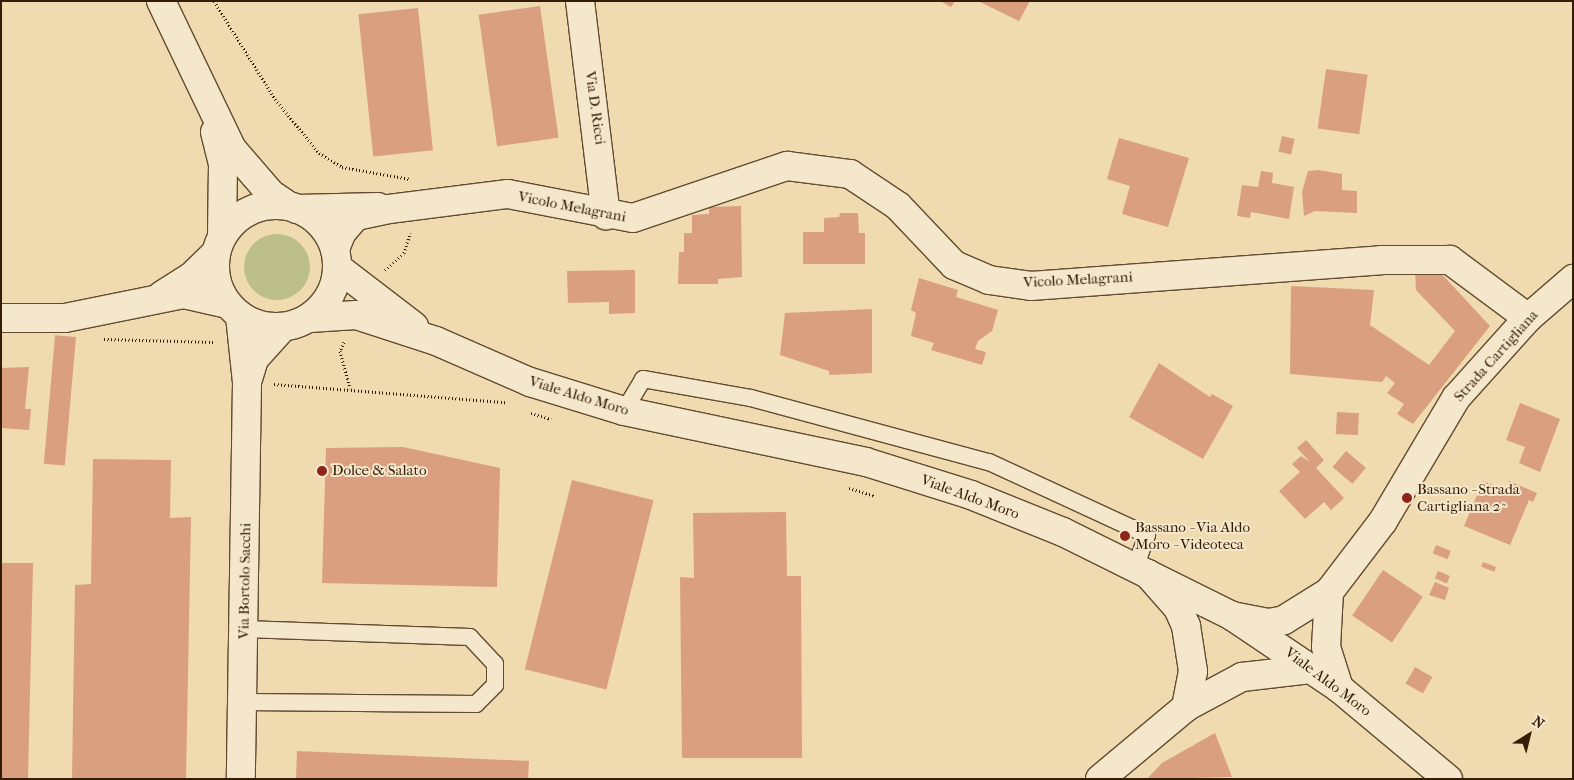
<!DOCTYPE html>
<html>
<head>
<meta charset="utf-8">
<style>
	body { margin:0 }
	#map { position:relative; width:1574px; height:780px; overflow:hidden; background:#f0daaf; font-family:"IM FELL French Canon",serif }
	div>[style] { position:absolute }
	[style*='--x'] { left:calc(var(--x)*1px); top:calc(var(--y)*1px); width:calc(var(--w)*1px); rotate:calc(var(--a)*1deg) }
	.green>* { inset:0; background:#bcbf89 }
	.round { border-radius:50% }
	.building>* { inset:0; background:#d99f7f; transform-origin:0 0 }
	.path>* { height:3px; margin-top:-1.5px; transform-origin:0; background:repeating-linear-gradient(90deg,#331d05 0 1px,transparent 0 3.5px) }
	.roads { filter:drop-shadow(1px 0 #624c30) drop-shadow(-1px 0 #624c30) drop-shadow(0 1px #624c30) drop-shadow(0 -1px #624c30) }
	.lane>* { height:16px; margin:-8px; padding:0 8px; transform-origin:8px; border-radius:8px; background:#f5e7cb }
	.street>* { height:28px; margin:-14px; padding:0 14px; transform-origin:14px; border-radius:14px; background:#f5e7cb }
	.secondary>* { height:28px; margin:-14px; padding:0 14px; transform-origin:14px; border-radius:14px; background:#f5e7cb }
	.secondary>.ring { margin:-14px; padding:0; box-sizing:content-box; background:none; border:28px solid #f5e7cb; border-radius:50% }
	.dots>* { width:14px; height:14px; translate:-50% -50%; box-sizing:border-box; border:2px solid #f5e7cb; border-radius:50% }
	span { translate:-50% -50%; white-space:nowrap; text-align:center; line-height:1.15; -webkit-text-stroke:4px #f5e7cb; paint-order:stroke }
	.street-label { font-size:15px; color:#331d05 }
	.poi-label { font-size:15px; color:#331d05 }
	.left { translate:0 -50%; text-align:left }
	.frame { position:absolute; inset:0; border:2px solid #331d05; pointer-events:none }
	.north { position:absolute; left:1504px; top:710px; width:50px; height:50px; -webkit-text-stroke:4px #f5e7cb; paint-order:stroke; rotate:36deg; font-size:14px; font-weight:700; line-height:20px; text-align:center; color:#331d05 }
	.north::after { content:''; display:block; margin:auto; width:18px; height:22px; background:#331d05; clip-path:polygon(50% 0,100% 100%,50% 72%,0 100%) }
</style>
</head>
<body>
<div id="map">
	<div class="green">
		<i class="round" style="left:244px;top:234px;width:66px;height:66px"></i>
	</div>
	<div class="building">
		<i style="clip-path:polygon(940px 1px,955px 1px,951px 7px)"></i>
		<i style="clip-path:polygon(978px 1px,1030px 1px,1019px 21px)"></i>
		<i style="left:540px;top:6px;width:133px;height:62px;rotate:82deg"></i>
		<i style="left:418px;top:8px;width:143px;height:60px;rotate:84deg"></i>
		<i style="left:1326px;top:69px;width:42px;height:60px;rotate:8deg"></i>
		<i style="left:1282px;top:136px;width:13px;height:16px;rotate:13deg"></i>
		<i style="clip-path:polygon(1119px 138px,1189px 158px,1168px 227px,1122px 214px,1130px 186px,1107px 179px)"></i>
		<i style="clip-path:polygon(1318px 170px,1342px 174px,1342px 190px,1357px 191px,1357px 213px,1315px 211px,1304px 216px,1302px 192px,1308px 171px)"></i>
		<i style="clip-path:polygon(1261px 171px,1273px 173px,1272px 183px,1294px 187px,1289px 219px,1251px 212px,1250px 218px,1237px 216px,1242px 185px,1258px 187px)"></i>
		<i style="clip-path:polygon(741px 206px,742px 277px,718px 279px,718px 284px,678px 284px,679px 252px,684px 252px,684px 233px,692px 233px,692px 215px,709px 214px,709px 207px)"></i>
		<i style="clip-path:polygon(840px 213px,858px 213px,859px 233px,865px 233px,865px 264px,803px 264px,803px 232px,824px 232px,824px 218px,839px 217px)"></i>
		<i style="clip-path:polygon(635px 270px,635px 313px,609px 314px,609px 302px,568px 303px,567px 271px)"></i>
		<i style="clip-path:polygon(1415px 270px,1438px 270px,1490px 326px,1413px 424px,1397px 414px,1404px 404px,1387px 393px,1395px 383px,1386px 376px,1382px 382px,1290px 374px,1291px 286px,1374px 290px,1370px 325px,1429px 365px,1455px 331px,1416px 290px)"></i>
		<i style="clip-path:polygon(919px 278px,958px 290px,956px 297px,998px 310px,992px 331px,978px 341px,975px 349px,986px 352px,982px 365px,931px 350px,934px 343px,911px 336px,916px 313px,911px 310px)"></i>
		<i style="clip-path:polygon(872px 309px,872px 373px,829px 375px,829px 371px,780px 355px,785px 313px)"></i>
		<i style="left:76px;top:337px;width:129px;height:21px;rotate:95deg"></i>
		<i style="clip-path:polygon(1159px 363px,1210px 397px,1212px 394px,1233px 406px,1203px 459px,1129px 417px)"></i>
		<i style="clip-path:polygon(29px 367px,25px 409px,31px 409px,29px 430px,1px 428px,1px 368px)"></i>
		<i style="clip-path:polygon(1520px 403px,1560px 419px,1540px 472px,1519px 463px,1525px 447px,1506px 440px)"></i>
		<i style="left:1337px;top:412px;width:22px;height:22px;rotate:3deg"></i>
		<i style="clip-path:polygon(1306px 440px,1324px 460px,1316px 468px,1344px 498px,1331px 510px,1324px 502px,1305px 519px,1279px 491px,1300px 472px,1292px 464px,1301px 456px,1310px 462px,1297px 448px)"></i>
		<i style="clip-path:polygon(403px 447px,500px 468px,497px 587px,322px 583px,326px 448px)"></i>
		<i style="left:1346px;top:451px;width:26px;height:21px;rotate:40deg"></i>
		<i style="clip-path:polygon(93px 459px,171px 460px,170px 518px,191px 517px,186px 779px,72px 779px,75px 585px,91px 584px)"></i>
		<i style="left:572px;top:480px;width:84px;height:195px;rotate:14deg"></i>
		<i style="clip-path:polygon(1483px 481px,1505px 490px,1509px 481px,1537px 493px,1533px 502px,1529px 500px,1510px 545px,1464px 526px)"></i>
		<i style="clip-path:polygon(786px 512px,787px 576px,801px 576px,802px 758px,682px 758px,680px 577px,694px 578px,693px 513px)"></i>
		<i style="left:1436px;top:545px;width:16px;height:9px;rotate:22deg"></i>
		<i style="left:1483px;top:562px;width:14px;height:5px;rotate:21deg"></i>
		<i style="clip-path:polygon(1px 563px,33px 563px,28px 779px,1px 779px)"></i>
		<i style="left:1383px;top:570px;width:48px;height:55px;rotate:34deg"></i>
		<i style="left:1438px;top:571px;width:13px;height:8px;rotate:23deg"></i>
		<i style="clip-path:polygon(1435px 582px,1449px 588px,1445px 600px,1429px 595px)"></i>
		<i style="left:1415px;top:667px;width:20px;height:19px;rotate:30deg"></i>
		<i style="clip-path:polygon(1215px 733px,1232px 777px,1147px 779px,1162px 763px)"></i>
		<i style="clip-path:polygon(297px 751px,529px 761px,528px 779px,296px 779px)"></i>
	</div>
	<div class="path">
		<i style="--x:214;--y:1;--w:115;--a:58.1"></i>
		<i style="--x:275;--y:99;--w:70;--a:50.8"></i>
		<i style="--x:319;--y:153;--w:27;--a:31"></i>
		<i style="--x:342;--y:167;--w:69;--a:10"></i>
		<i style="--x:385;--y:270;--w:25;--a:-42"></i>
		<i style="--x:404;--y:253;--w:21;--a:-73"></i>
		<i style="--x:104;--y:339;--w:111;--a:1.5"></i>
		<i style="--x:344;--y:342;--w:10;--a:114"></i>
		<i style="--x:340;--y:351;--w:39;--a:75"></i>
		<i style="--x:274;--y:384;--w:232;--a:4.5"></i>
		<i style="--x:531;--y:413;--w:21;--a:17"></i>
		<i style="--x:849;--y:488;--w:27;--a:17"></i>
	</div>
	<div class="roads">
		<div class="lane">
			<i style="--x:624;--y:411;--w:37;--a:-59"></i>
			<i style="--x:643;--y:379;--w:110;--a:10"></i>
			<i style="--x:751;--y:398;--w:246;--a:15.1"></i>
			<i style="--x:989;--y:462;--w:174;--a:24.8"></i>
			<i style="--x:1147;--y:535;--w:35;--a:110"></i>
			<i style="--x:242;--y:702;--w:234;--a:0.5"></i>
			<i style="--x:476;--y:704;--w:27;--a:-45"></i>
			<i style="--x:495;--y:685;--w:21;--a:-90"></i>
			<i style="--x:495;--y:664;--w:37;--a:-133"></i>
			<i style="--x:470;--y:637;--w:226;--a:-178"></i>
		</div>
		<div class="street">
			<i style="--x:580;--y:1;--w:216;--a:83.1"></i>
			<i style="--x:297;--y:209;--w:81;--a:-1.4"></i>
			<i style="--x:335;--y:249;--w:18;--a:-68"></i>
			<i style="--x:342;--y:232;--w:21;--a:-49"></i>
			<i style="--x:356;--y:216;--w:34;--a:-12"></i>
			<i style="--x:389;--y:209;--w:120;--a:-7.2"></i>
			<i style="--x:508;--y:194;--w:127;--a:10.9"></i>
			<i style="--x:633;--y:218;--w:163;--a:-18.7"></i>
			<i style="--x:787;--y:166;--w:64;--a:7.2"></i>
			<i style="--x:850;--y:174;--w:58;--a:33.7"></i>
			<i style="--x:898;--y:206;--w:81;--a:46.5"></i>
			<i style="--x:954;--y:265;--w:38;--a:23"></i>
			<i style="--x:989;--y:280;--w:42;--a:8.1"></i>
			<i style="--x:1031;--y:286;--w:351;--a:-4.2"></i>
			<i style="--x:1381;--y:260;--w:69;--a:0"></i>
			<i style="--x:1450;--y:260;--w:97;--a:36.6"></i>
			<i style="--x:162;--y:295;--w:34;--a:-32"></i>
			<i style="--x:191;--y:277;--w:35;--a:-44"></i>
			<i style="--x:240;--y:316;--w:67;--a:84"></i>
			<i style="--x:247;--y:383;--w:396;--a:90.9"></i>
			<i style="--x:1;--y:318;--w:64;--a:0"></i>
			<i style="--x:65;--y:318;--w:121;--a:-11.4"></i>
			<i style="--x:184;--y:294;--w:44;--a:13.1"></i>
			<i style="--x:248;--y:379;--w:21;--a:-73"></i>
			<i style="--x:254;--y:359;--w:42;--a:-47.9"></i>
			<i style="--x:1148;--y:574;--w:45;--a:48.6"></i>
			<i style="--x:1178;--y:608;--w:20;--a:66"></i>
			<i style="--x:1186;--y:626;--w:46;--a:81.2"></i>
			<i style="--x:1193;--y:671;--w:37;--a:101"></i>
			<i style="--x:1329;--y:592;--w:55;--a:93.1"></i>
			<i style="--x:1326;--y:647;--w:43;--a:72.4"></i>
			<i style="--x:1232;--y:616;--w:38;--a:11"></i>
			<i style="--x:1269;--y:623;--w:15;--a:-11"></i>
			<i style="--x:1284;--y:620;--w:53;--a:-31.9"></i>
			<i style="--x:1329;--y:592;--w:89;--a:-52.7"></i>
			<i style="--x:1383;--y:521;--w:143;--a:-59.3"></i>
			<i style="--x:1456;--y:398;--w:108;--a:-48"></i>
			<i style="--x:1528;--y:318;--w:60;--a:-40.9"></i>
			<i style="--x:1100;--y:779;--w:112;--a:-39.9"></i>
			<i style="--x:1186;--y:707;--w:64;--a:-28.2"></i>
			<i style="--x:1242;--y:677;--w:69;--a:-6.6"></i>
		</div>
		<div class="secondary">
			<i style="--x:161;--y:1;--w:164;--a:64.4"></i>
			<i style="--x:232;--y:149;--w:60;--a:49.1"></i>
			<i style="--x:271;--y:194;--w:22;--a:34"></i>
			<i style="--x:215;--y:132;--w:33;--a:76"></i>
			<i style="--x:223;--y:164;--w:72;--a:90.8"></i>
			<i class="ring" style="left:215px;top:205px;width:94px;height:94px"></i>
			<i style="--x:337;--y:267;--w:97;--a:37.5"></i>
			<i style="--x:310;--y:318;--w:46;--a:-3.7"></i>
			<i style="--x:356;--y:315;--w:84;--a:18"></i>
			<i style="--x:436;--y:341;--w:103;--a:23.6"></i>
			<i style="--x:530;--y:382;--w:98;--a:17.1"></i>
			<i style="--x:624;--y:411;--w:247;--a:11.9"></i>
			<i style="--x:866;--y:462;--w:110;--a:17.4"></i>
			<i style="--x:971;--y:495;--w:99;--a:21.9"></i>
			<i style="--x:1063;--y:532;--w:189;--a:26.4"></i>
			<i style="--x:1232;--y:616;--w:129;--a:33.9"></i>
			<i style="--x:1339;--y:688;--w:142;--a:39.9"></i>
		</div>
	</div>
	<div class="dots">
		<i style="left:322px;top:471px;background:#8f2418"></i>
		<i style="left:1407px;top:498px;background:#8f2418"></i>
		<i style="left:1125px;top:536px;background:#8f2418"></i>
	</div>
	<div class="street-label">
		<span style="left:595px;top:108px;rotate:82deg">Via D. Ricci</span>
		<span style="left:572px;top:207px;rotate:11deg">Vicolo Melagrani</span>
		<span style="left:1078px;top:280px;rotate:-3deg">Vicolo Melagrani</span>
		<span style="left:1496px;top:356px;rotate:-48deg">Strada Cartigliana</span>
		<span style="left:579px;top:396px;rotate:17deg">Viale Aldo Moro</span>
		<span style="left:970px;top:497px;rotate:20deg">Viale Aldo Moro</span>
		<span style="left:245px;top:581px;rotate:-89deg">Via Bortolo Sacchi</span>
		<span style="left:1328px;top:682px;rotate:37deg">Viale Aldo Moro</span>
	</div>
	<div class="poi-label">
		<span class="left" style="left:332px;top:471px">Dolce &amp; Salato</span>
		<span class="left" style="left:1417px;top:498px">Bassano - Strada<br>Cartigliana 2^</span>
		<span class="left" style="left:1135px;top:536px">Bassano - Via Aldo<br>Moro - Videoteca</span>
	</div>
	<div class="frame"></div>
	<div class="north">N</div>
</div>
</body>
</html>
